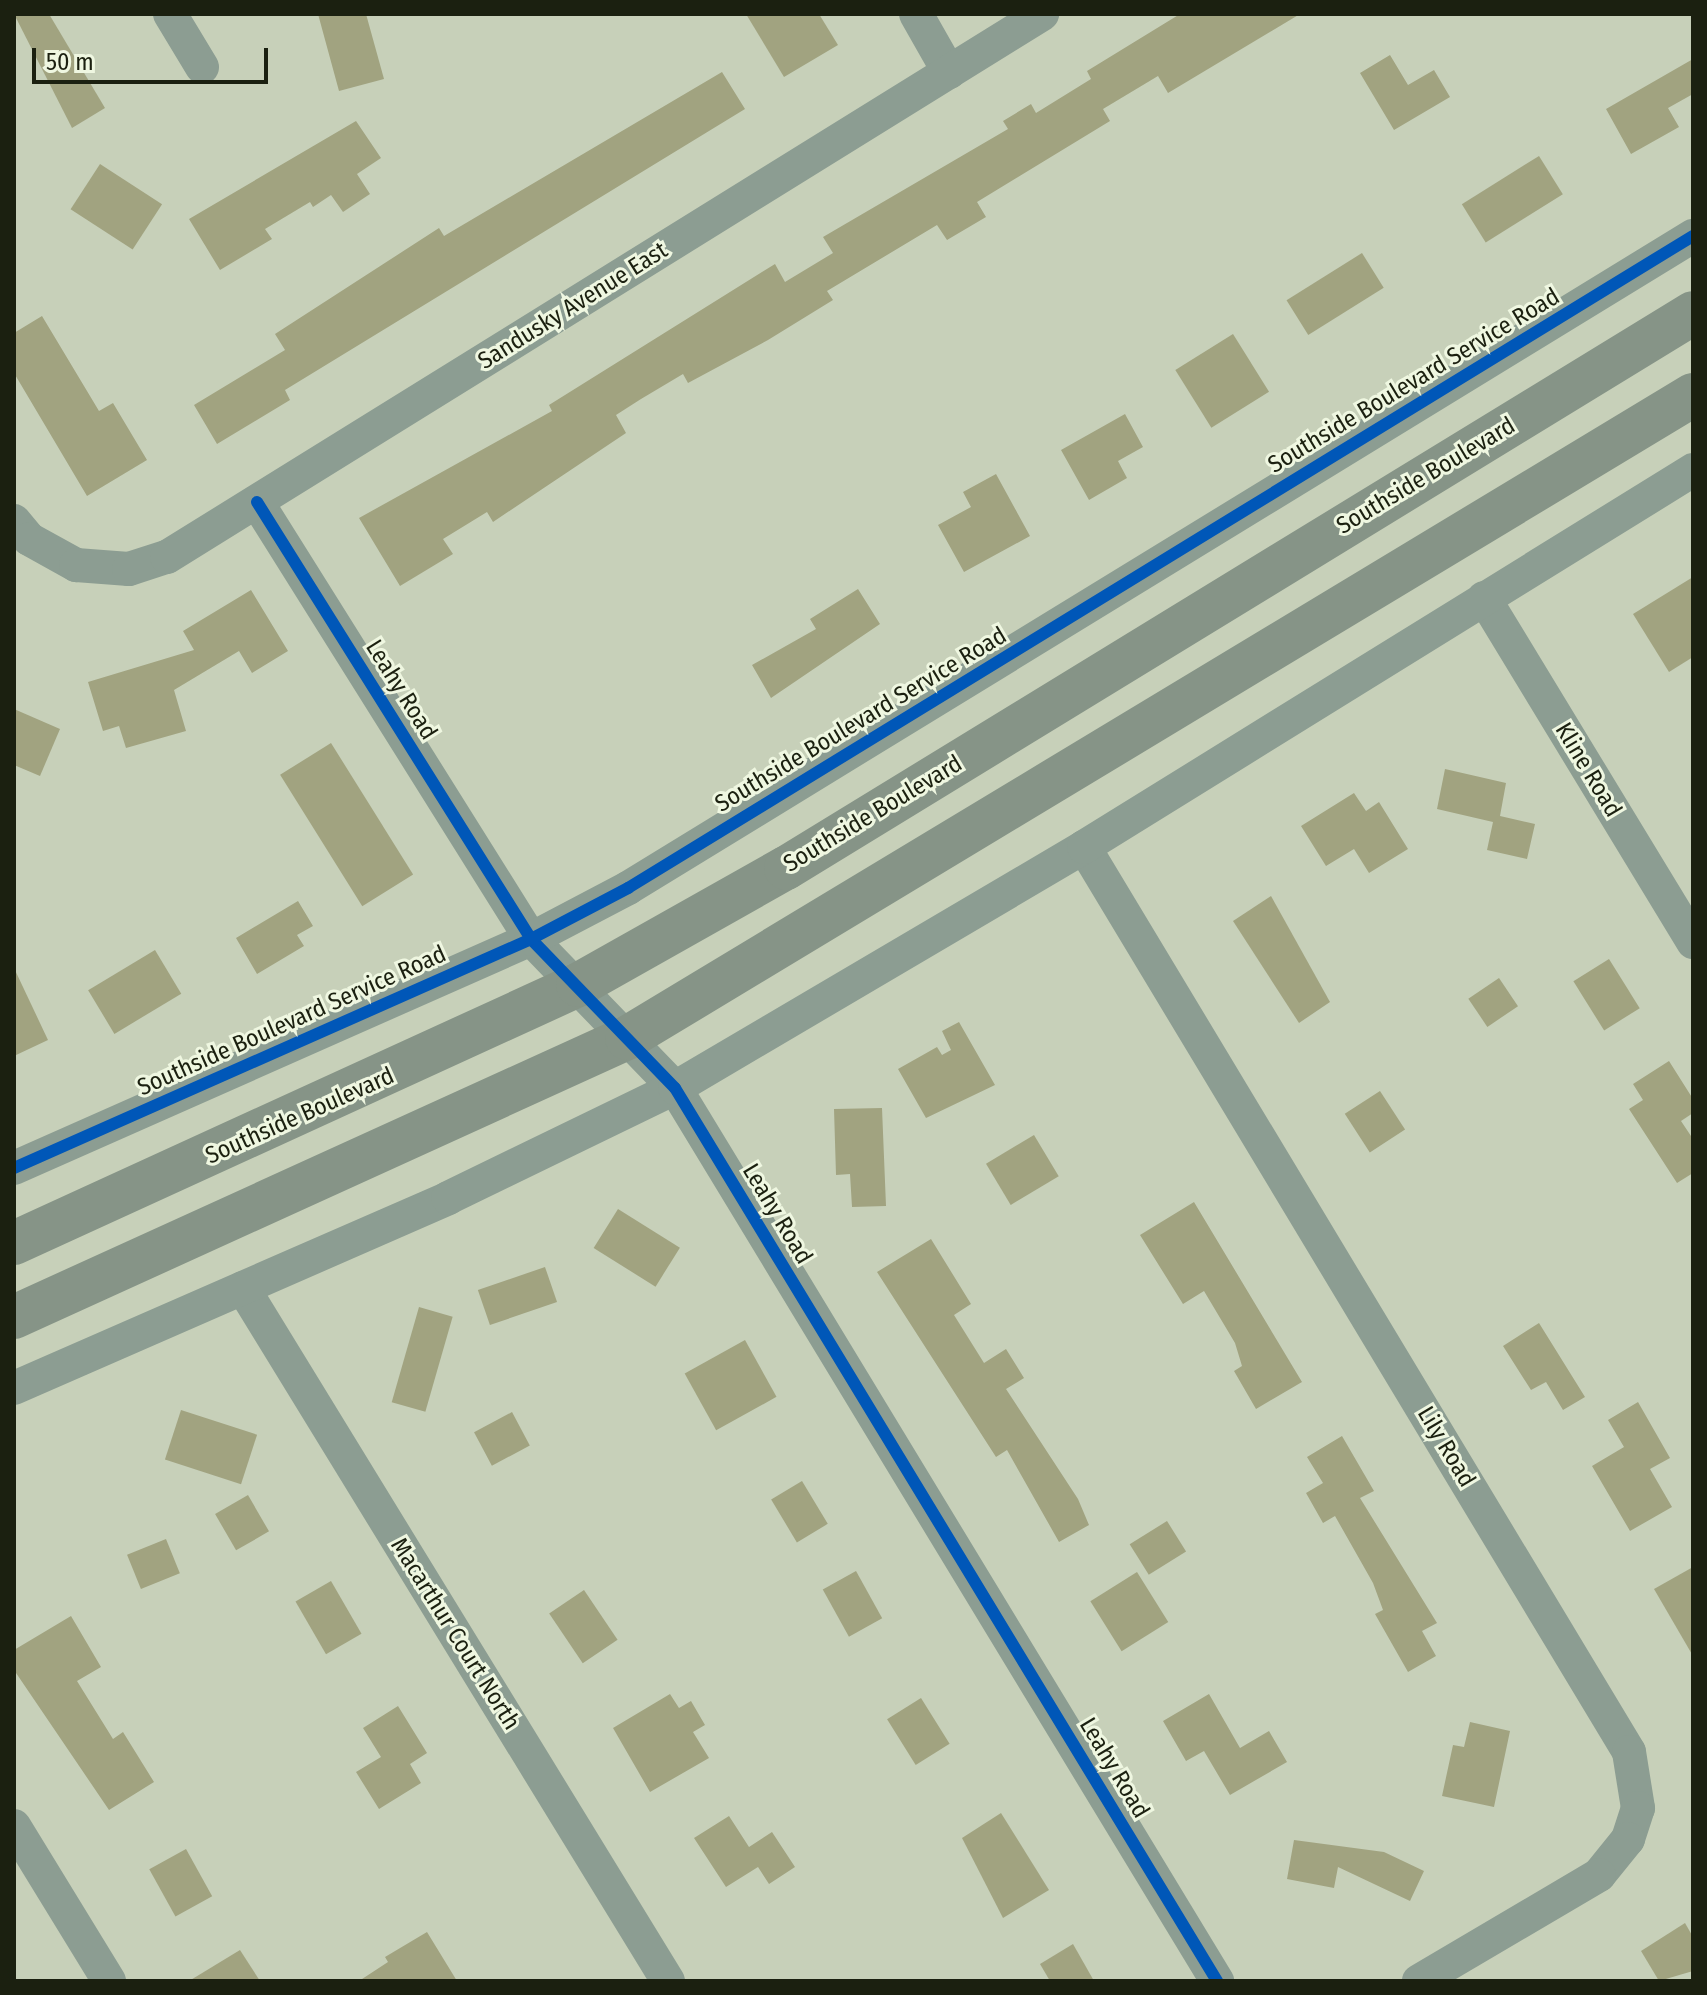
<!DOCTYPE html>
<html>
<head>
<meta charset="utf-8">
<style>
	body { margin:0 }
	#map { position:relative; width:1707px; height:1995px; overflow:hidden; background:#c7d0b9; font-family:"Fira Sans Condensed",sans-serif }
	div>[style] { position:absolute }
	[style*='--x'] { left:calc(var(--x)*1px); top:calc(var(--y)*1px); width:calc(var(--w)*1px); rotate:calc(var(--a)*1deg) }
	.building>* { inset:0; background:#a1a380; transform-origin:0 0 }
	.minor>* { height:34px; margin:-17px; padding:0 17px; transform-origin:17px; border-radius:17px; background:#8c9d92 }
	.highway>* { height:44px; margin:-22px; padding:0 22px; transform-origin:22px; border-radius:22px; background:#869487 }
	.cycleway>* { height:12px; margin:-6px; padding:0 6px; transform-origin:6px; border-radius:6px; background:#0057b8 }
	span { translate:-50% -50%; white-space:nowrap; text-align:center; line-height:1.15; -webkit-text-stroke:6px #eff7e1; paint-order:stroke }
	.street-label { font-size:24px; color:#1b2010 }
	.frame { position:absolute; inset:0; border:16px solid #1b2010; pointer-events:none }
	.scale { position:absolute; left:32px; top:48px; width:236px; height:36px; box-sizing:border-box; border:4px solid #1b2010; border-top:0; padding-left:10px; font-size:24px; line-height:28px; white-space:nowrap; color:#1b2010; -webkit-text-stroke:6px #eff7e1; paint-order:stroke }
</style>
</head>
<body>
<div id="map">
	<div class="building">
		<i style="clip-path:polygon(14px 14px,49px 14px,105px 108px,72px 128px)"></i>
		<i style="clip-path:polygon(318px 14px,366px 14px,384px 79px,339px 91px)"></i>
		<i style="clip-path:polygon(746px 14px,819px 14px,838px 45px,784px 77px)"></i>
		<i style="clip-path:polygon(1180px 14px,1300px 14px,1168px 93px,1158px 76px,1103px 109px,1110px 121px,977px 202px,986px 217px,947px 240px,937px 225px,827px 291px,833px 300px,768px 340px,688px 383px,683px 374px,641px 399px,616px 415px,626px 433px,493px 522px,487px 512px,443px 539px,453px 554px,400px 586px,359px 518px,552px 411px,549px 405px,775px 264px,785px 282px,833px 253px,823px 237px,1008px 129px,1003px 121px,1031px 104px,1036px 113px,1091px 79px,1087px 71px)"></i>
		<i style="clip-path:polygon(1390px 55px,1408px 85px,1434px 70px,1450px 97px,1394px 130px,1360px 73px)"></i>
		<i style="clip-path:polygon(1693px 59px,1693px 94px,1668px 108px,1679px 127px,1631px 154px,1606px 109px)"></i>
		<i style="clip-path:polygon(722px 72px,745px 109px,285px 390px,290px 400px,217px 444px,194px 405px,285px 350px,275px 334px,439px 228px,444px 236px)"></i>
		<i style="clip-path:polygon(356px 121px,381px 158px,357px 174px,370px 194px,343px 212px,331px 195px,313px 207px,310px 202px,265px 229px,272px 239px,220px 270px,189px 219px)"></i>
		<i style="left:1539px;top:156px;width:45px;height:91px;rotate:58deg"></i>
		<i style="left:100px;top:164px;width:74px;height:54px;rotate:33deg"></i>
		<i style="left:1362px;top:253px;width:41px;height:89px;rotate:58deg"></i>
		<i style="clip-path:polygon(42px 316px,99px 411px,113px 403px,147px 460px,87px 496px,14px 373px,14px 333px)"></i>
		<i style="left:1233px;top:334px;width:68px;height:68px;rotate:58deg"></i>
		<i style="clip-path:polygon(1125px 414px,1143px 447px,1118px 461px,1127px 478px,1089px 500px,1061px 450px)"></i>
		<i style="clip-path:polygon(996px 474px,1030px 536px,964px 572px,938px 525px,971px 507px,963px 492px)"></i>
		<i style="clip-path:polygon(1693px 577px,1693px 657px,1669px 672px,1633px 614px)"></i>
		<i style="clip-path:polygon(858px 589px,880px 624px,771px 698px,752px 665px,816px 629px,810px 619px)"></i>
		<i style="clip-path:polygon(251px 590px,288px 651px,252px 673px,239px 651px,174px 690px,186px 731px,126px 748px,119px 726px,103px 731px,88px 682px,194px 650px,183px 631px)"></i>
		<i style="clip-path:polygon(14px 709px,60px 729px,40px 776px,14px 765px)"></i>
		<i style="left:331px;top:743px;width:155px;height:60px;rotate:58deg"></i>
		<i style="clip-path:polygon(1445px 769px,1506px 783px,1500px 816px,1535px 824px,1527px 859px,1487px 850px,1493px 822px,1437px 809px)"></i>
		<i style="clip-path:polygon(1354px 793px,1366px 811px,1379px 802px,1408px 849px,1369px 873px,1354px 849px,1326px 866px,1301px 826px)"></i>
		<i style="clip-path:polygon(1271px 896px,1330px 1002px,1299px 1023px,1233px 921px)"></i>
		<i style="clip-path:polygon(298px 901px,313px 926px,297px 935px,304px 946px,257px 974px,236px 938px)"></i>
		<i style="left:155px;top:950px;width:51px;height:78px;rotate:59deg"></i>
		<i style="left:1609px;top:959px;width:58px;height:42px;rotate:58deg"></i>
		<i style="clip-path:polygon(14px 968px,48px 1040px,14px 1056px)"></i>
		<i style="left:1499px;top:978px;width:34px;height:37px;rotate:56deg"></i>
		<i style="clip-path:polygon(959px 1022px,995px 1085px,926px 1118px,898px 1069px,937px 1047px,942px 1055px,951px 1050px,942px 1031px)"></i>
		<i style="clip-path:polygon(1669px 1061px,1693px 1099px,1693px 1113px,1681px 1121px,1693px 1139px,1693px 1173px,1677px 1183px,1629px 1109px,1643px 1100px,1633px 1084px)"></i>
		<i style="left:1380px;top:1091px;width:46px;height:42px;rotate:57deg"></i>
		<i style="clip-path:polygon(882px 1108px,886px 1206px,852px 1207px,850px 1174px,836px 1175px,834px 1109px)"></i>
		<i style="left:1034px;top:1135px;width:48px;height:56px;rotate:59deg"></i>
		<i style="clip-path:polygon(1194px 1202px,1302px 1382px,1256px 1409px,1234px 1371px,1242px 1366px,1235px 1343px,1204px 1291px,1183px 1304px,1140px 1235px)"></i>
		<i style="left:618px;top:1209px;width:73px;height:46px;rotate:32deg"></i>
		<i style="clip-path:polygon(931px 1239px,971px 1304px,954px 1315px,984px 1363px,1006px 1349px,1024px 1378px,1006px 1389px,1078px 1499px,1089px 1525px,1059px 1542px,1007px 1450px,996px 1457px,877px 1272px)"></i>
		<i style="left:545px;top:1267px;width:37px;height:71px;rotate:71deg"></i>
		<i style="left:419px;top:1307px;width:35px;height:99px;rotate:16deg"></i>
		<i style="clip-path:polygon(1539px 1323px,1585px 1397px,1563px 1410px,1546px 1382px,1531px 1390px,1503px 1346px)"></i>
		<i style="left:745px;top:1340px;width:65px;height:69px;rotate:61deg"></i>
		<i style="clip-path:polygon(1638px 1402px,1670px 1458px,1650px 1469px,1672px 1507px,1630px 1531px,1592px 1466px,1624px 1447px,1608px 1420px)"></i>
		<i style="left:181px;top:1410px;width:80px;height:52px;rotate:18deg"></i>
		<i style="left:512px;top:1412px;width:38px;height:43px;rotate:62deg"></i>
		<i style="clip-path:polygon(1342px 1436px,1374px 1491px,1360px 1498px,1437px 1623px,1422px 1631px,1436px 1656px,1408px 1672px,1375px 1614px,1383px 1610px,1373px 1583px,1335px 1516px,1323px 1523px,1306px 1493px,1323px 1483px,1307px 1457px)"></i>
		<i style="left:802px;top:1481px;width:50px;height:36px;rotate:59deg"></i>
		<i style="left:248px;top:1495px;width:42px;height:38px;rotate:60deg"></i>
		<i style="left:1167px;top:1521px;width:36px;height:44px;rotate:58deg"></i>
		<i style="left:166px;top:1539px;width:37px;height:42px;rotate:68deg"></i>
		<i style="clip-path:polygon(1693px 1567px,1693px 1656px,1654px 1589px)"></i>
		<i style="left:856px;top:1571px;width:54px;height:38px;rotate:61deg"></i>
		<i style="left:1137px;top:1572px;width:59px;height:55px;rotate:58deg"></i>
		<i style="left:331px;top:1581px;width:61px;height:41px;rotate:60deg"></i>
		<i style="left:584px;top:1590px;width:60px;height:42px;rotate:56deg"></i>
		<i style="clip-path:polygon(71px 1616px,101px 1667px,77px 1681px,113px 1739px,123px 1732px,154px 1782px,109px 1810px,14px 1670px,14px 1650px)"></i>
		<i style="clip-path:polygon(670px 1694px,679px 1708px,691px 1701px,705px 1725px,693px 1732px,709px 1758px,650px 1792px,613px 1728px)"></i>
		<i style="clip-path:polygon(1209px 1694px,1240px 1748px,1269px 1731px,1287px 1762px,1230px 1795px,1204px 1751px,1186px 1761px,1163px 1721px)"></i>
		<i style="left:921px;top:1698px;width:54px;height:40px;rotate:58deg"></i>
		<i style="clip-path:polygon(398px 1706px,427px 1753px,410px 1764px,421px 1783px,379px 1809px,356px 1772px,381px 1757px,363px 1728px)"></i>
		<i style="clip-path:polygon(1470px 1722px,1510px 1731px,1494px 1807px,1442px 1796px,1453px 1745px,1464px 1747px)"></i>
		<i style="clip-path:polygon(1001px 1813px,1049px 1890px,1003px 1918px,962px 1838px)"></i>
		<i style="clip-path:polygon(729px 1816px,749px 1847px,772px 1832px,795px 1867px,769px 1884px,758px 1867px,726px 1887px,694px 1838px)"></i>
		<i style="clip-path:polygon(1294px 1840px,1384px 1852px,1424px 1871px,1410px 1901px,1338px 1867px,1334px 1888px,1287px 1879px)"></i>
		<i style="left:186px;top:1849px;width:54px;height:42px;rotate:61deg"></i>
		<i style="clip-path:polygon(1685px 1923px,1693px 1937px,1693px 1971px,1659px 1981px,1641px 1951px)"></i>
		<i style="clip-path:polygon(427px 1932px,457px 1981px,359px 1981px,388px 1962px,385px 1957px)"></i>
		<i style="clip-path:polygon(1073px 1944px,1094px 1981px,1050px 1981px,1040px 1964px)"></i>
		<i style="clip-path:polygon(240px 1950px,260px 1981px,189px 1981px)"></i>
	</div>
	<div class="minor">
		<i style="--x:170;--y:14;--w:62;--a:58.9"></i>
		<i style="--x:916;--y:14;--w:67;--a:60.4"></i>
		<i style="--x:257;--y:502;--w:516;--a:57.91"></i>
		<i style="--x:531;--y:939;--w:207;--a:46"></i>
		<i style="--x:675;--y:1088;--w:1045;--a:58.74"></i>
		<i style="--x:14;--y:521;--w:23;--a:50"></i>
		<i style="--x:29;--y:539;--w:54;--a:29"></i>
		<i style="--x:76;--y:565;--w:53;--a:4.3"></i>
		<i style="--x:129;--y:569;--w:40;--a:-18"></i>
		<i style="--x:167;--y:557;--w:1030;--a:-31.82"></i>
		<i style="--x:1484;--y:598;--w:403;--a:58.7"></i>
		<i style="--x:1084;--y:847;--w:1056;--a:58.94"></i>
		<i style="--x:1629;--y:1752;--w:57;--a:80.9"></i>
		<i style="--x:1638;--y:1808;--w:33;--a:108"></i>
		<i style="--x:1628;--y:1839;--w:46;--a:128.9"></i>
		<i style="--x:1599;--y:1875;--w:209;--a:149.5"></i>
		<i style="--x:14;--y:1168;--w:565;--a:-23.89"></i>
		<i style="--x:531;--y:939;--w:110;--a:-27.7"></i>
		<i style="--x:628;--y:888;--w:1249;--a:-31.48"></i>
		<i style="--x:243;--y:1288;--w:813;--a:58.48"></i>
		<i style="--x:14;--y:1388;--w:474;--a:-23.6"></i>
		<i style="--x:448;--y:1198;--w:252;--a:-25.9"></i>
		<i style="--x:675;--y:1088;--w:475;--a:-30.5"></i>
		<i style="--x:1084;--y:847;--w:716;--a:-31.76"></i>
		<i style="--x:14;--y:1826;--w:182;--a:58.5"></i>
	</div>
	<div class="highway">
		<i style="--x:14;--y:1243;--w:620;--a:-24.58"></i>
		<i style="--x:578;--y:985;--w:239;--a:-29.4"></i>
		<i style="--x:786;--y:868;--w:1063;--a:-31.46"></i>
		<i style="--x:14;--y:1317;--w:674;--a:-24.47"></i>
		<i style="--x:627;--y:1038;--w:1245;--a:-31.1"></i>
	</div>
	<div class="cycleway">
		<i style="--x:257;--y:502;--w:516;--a:57.91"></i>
		<i style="--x:531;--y:939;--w:207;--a:46"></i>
		<i style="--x:675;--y:1088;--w:1045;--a:58.74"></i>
		<i style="--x:14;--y:1168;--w:565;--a:-23.89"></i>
		<i style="--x:531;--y:939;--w:110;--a:-27.7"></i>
		<i style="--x:628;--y:888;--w:1249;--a:-31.48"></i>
	</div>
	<div class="street-label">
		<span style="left:573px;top:306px;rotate:-32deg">Sandusky Avenue East</span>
		<span style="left:1414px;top:381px;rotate:-31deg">Southside Boulevard Service Road</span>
		<span style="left:1426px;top:476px;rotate:-31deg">Southside Boulevard</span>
		<span style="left:401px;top:690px;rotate:58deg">Leahy Road</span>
		<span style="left:861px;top:720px;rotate:-31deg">Southside Boulevard Service Road</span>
		<span style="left:1588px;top:770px;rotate:59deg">Kline Road</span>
		<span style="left:873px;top:814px;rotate:-31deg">Southside Boulevard</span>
		<span style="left:292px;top:1021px;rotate:-24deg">Southside Boulevard Service Road</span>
		<span style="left:300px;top:1116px;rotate:-24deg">Southside Boulevard</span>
		<span style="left:777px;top:1214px;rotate:59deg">Leahy Road</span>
		<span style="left:1446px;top:1447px;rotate:59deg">Lily Road</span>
		<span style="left:455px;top:1634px;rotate:58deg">Macarthur Court North</span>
		<span style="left:1114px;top:1768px;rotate:59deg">Leahy Road</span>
	</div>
	<div class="frame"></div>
	<div class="scale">50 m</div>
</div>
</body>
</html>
